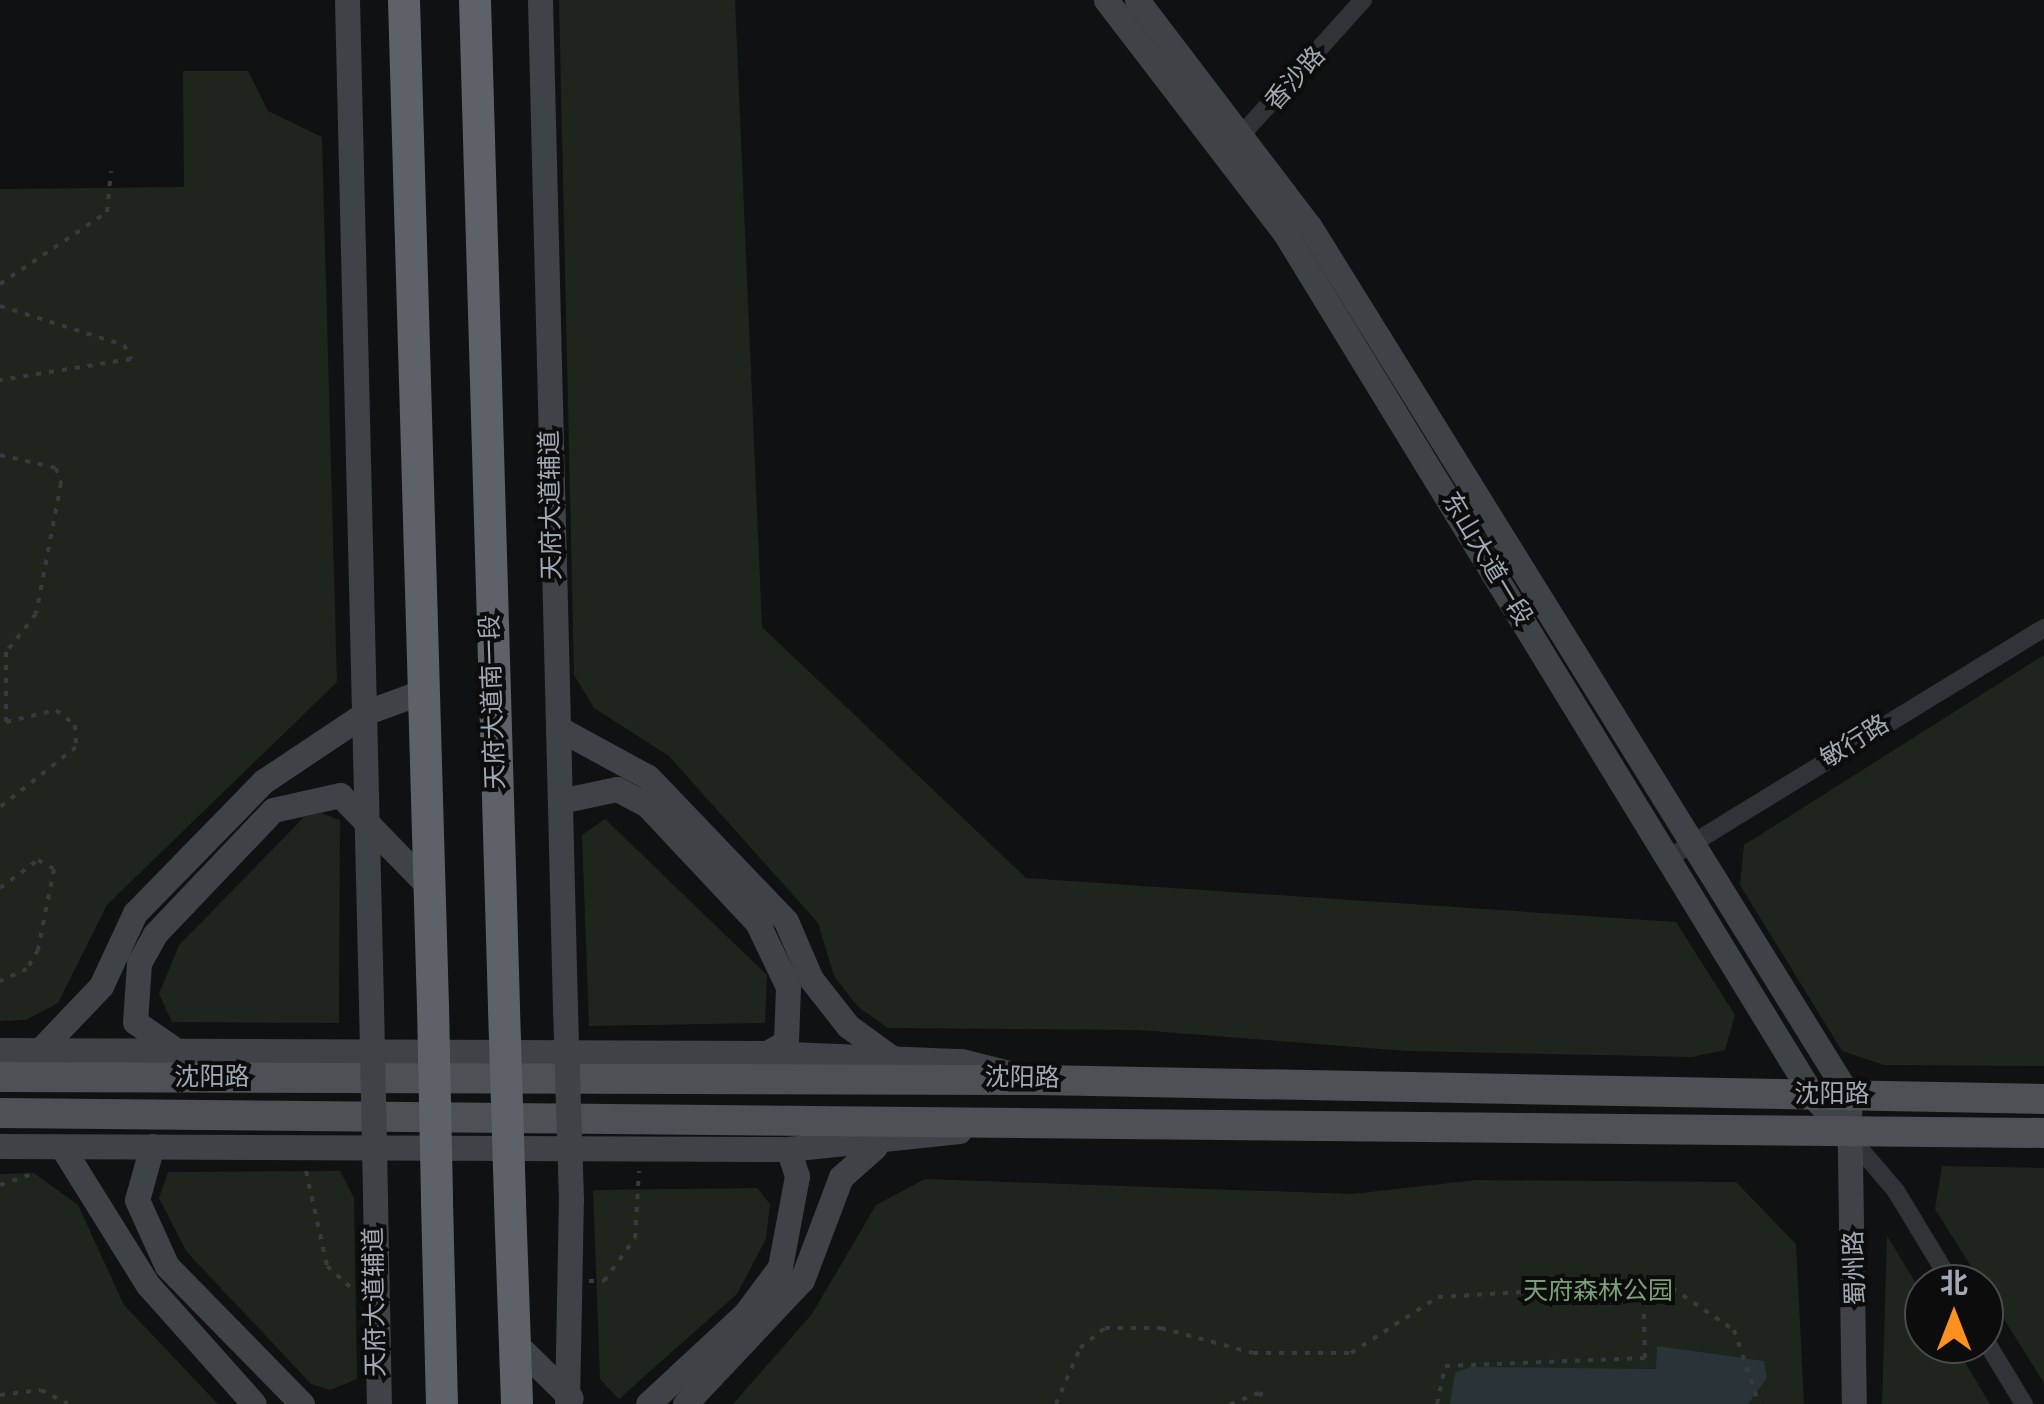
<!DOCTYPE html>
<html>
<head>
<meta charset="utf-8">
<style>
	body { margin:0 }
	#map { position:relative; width:2044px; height:1404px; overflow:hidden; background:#101112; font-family:Overpass,"Noto Sans SC",sans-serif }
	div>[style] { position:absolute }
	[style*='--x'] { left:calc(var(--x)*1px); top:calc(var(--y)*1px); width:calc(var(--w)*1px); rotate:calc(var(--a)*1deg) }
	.green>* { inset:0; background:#1d251d }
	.water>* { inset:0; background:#293338 }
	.path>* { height:4px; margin-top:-2px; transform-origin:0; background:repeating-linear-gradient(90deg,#373a3e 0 5px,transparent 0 13px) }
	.street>* { height:18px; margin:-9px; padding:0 9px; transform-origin:9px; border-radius:9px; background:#313337 }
	.secondary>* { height:25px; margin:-12.5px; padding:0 12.5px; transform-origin:12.5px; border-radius:12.5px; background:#3f4247 }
	.primary>* { height:30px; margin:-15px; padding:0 15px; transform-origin:15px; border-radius:15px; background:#4d5156 }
	.highway>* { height:32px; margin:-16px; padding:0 16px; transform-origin:16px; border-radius:16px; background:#5d6269 }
	.secondary-bridge>* { height:25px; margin:-12.5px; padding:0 12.5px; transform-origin:12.5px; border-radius:12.5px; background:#3f4247 }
	.highway-bridge>* { height:32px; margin:-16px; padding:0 16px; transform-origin:16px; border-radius:16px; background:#5d6269 }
	span { translate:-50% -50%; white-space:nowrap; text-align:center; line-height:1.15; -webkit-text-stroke:8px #0c0c0d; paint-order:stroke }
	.street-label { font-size:25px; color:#a1a9b4 }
	.park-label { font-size:25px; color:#7aa077 }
	.north { position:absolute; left:1904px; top:1264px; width:100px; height:100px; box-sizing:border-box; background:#0c0c0d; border:2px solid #484b50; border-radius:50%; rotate:0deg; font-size:28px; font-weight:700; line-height:40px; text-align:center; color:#a1a9b4 }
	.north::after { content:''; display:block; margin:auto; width:35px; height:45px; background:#fb9220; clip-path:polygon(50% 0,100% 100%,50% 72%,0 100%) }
</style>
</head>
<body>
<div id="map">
	<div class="green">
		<i style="clip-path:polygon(559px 0,735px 0,762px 627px,1026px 878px,1676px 922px,1735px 1015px,1725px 1050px,1692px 1057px,1406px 1051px,1139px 1030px,888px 1028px,857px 1006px,834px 976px,818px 923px,669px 756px,594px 708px,574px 675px)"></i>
		<i style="clip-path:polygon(183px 71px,248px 71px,268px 111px,322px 137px,337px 682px,107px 905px,58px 1003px,26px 1020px,0 1021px,0 189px,184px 187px)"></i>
		<i style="clip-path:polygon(2044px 655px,2044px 1066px,1884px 1065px,1842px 1051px,1740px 885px,1744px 845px)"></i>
		<i style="clip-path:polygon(321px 813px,340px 820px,339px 1023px,172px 1022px,159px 994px,179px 945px,305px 816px)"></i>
		<i style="clip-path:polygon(605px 819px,767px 975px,765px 1023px,589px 1026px,582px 835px)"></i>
		<i style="clip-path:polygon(1942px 1166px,2044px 1168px,2044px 1383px,1935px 1209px)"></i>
		<i style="clip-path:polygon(340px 1171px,354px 1198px,357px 1379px,330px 1390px,311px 1384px,186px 1251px,159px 1198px,168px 1172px)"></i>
		<i style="clip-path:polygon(34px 1173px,78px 1205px,124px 1305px,218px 1404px,0 1404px,0 1174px)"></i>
		<i style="clip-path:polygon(925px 1179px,1352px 1194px,1476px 1180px,1736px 1182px,1796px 1244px,1804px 1404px,733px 1404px,812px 1314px,876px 1205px)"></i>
		<i style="clip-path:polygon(757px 1188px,770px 1204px,766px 1239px,737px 1294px,619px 1399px,600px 1379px,593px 1190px)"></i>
		<i style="clip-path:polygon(1887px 1236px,1924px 1296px,1924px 1344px,1954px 1344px,1990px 1404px,1882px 1404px)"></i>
	</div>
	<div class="water">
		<i style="clip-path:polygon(1657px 1346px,1764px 1361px,1767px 1378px,1748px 1404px,1450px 1404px,1455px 1373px,1470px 1367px,1656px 1369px)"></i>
	</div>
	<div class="path">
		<i style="--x:0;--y:284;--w:129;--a:-33.9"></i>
		<i style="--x:107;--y:212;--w:41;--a:-84.4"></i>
		<i style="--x:0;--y:306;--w:130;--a:17.5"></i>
		<i style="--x:124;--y:345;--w:16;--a:63"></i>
		<i style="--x:131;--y:359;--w:133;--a:170.9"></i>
		<i style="--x:0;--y:455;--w:57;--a:13.1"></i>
		<i style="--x:56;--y:468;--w:16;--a:72"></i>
		<i style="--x:61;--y:483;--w:133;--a:100.8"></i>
		<i style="--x:36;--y:614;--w:48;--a:128.3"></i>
		<i style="--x:6;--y:652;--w:70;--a:90"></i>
		<i style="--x:6;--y:722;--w:51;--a:-13.5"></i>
		<i style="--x:56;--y:710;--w:24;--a:38"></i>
		<i style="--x:75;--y:725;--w:22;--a:87"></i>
		<i style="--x:76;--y:747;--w:97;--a:141.7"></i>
		<i style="--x:0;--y:888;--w:47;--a:-36.4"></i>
		<i style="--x:38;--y:860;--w:18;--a:29"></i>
		<i style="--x:54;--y:869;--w:83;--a:101.2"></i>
		<i style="--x:38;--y:950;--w:22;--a:120"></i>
		<i style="--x:27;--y:969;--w:30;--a:156"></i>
		<i style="--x:306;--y:1171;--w:97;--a:77.5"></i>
		<i style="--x:327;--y:1266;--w:38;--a:42"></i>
		<i style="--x:0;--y:1185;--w:36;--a:-19"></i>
		<i style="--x:589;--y:1281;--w:15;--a:0"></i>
		<i style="--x:604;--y:1281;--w:53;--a:-54.2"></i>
		<i style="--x:635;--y:1238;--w:67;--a:-86.6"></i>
		<i style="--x:0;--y:1395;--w:41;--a:-7"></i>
		<i style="--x:41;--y:1390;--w:30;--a:27"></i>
		<i style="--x:1056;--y:1404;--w:61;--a:-66.8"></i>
		<i style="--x:1080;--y:1348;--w:32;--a:-39"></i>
		<i style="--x:1105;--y:1328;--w:56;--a:0"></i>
		<i style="--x:1161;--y:1328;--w:95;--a:15.2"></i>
		<i style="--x:1253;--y:1353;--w:98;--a:0"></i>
		<i style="--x:1351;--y:1353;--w:103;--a:-32.8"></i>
		<i style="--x:1438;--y:1297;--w:205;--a:-3.4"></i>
		<i style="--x:1643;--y:1285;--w:29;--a:6"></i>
		<i style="--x:1672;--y:1288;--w:75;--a:34.1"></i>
		<i style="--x:1734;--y:1330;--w:78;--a:71.3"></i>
		<i style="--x:1230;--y:1404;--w:34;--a:-21"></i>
		<i style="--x:1262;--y:1392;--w:13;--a:117"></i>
		<i style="--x:1437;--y:1404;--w:39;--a:-78"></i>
		<i style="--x:1445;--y:1366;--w:200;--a:-2.3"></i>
		<i style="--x:1645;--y:1358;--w:71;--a:-91.6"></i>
	</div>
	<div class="street">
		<i style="--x:1233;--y:144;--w:194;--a:-47.9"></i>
		<i style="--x:1667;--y:859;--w:442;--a:-31.5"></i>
		<i style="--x:1849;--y:1136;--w:72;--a:49.5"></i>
		<i style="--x:1896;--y:1191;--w:109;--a:58.9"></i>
		<i style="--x:1984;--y:1338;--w:77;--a:58.8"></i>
	</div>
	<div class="secondary">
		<i style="--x:347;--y:0;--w:1004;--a:88.63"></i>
		<i style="--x:540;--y:0;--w:1009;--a:88.58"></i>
		<i style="--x:1106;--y:0;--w:296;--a:52.5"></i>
		<i style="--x:1286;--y:235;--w:1009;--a:58.53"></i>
		<i style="--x:1813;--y:1096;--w:48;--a:48.4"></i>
		<i style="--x:1137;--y:0;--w:285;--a:52.7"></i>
		<i style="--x:1310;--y:227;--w:1023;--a:58.19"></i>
		<i style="--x:1849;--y:1096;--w:308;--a:89.1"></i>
		<i style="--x:558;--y:728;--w:102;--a:28.6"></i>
		<i style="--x:648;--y:777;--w:199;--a:46.2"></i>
		<i style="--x:786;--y:921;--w:63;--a:66.7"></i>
		<i style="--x:811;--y:979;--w:60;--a:51.8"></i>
		<i style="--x:848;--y:1026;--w:54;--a:36"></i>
		<i style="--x:560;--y:801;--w:58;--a:-11.9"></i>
		<i style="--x:617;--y:789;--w:34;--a:28"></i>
		<i style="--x:647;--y:805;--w:161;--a:46.8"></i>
		<i style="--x:757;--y:922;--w:72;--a:64.5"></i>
		<i style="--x:788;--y:987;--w:55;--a:92.1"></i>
		<i style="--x:786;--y:1042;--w:22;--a:150"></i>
		<i style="--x:170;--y:1046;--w:42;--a:-145.6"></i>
		<i style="--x:135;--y:1022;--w:59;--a:-86.1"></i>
		<i style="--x:139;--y:963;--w:33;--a:-61"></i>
		<i style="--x:155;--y:934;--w:171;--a:-46.4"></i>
		<i style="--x:273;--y:810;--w:69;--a:-12.6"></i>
		<i style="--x:340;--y:795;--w:128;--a:45.9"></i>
		<i style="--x:41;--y:1049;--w:87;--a:-46.4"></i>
		<i style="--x:101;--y:986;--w:81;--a:-65"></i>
		<i style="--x:135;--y:913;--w:185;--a:-45.7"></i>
		<i style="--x:264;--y:781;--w:124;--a:-33.8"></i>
		<i style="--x:367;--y:712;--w:61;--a:-20.2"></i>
		<i style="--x:0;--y:1050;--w:767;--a:0.22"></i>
		<i style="--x:767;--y:1053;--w:194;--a:2.4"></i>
		<i style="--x:961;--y:1061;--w:45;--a:14"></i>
		<i style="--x:0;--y:1146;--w:788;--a:0.22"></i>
		<i style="--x:788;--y:1149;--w:172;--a:-6"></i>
		<i style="--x:152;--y:1146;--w:56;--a:105.5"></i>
		<i style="--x:137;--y:1200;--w:72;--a:65.6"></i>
		<i style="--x:167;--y:1266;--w:193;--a:45.6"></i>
		<i style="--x:62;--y:1147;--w:163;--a:58.1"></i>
		<i style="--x:148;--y:1285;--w:159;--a:48.3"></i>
		<i style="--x:375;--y:1199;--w:205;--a:88.9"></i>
		<i style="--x:515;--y:1343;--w:78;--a:44.5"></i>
		<i style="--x:567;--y:1404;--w:204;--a:-88.9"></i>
		<i style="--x:648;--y:1404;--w:132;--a:-42.9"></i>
		<i style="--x:745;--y:1314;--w:59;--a:-53.3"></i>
		<i style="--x:780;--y:1267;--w:93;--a:-79.4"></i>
		<i style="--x:797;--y:1176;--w:28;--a:-108"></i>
		<i style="--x:685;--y:1404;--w:170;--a:-46.7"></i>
		<i style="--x:802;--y:1280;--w:110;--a:-69.3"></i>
		<i style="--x:841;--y:1177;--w:45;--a:-41.4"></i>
	</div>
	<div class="primary">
		<i style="--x:0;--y:1077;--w:1039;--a:0.17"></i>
		<i style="--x:1039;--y:1080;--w:1005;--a:1.08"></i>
		<i style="--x:0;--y:1113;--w:2044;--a:0.56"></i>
	</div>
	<div class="highway">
		<i style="--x:404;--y:0;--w:1007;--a:88.35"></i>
		<i style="--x:475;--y:0;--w:1009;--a:88.35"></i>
		<i style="--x:437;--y:1201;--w:203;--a:88.6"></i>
		<i style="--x:510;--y:1203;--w:201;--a:88"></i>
	</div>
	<div class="secondary-bridge">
		<i style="--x:371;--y:1004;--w:195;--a:88.8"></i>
		<i style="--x:565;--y:1009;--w:191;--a:88.2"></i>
	</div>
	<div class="highway-bridge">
		<i style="--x:433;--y:1007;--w:194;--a:88.8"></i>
		<i style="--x:504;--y:1009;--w:194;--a:88.2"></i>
	</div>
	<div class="street-label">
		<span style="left:1297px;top:80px;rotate:-48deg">香沙路</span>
		<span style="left:553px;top:505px;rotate:-91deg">天府大道辅道</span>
		<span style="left:1485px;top:560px;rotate:59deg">东山大道一段</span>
		<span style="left:495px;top:702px;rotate:-92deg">天府大道南一段</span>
		<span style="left:1856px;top:743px;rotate:-32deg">敏行路</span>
		<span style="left:212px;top:1079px">沈阳路</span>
		<span style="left:1022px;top:1080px;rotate:1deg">沈阳路</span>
		<span style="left:1832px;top:1096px">沈阳路</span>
		<span style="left:1857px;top:1268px;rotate:-92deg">蜀州路</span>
		<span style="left:377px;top:1302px;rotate:-91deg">天府大道辅道</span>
	</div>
	<div class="park-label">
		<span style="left:1598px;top:1293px">天府森林公园</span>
	</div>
	<div class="north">北</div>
</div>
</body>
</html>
